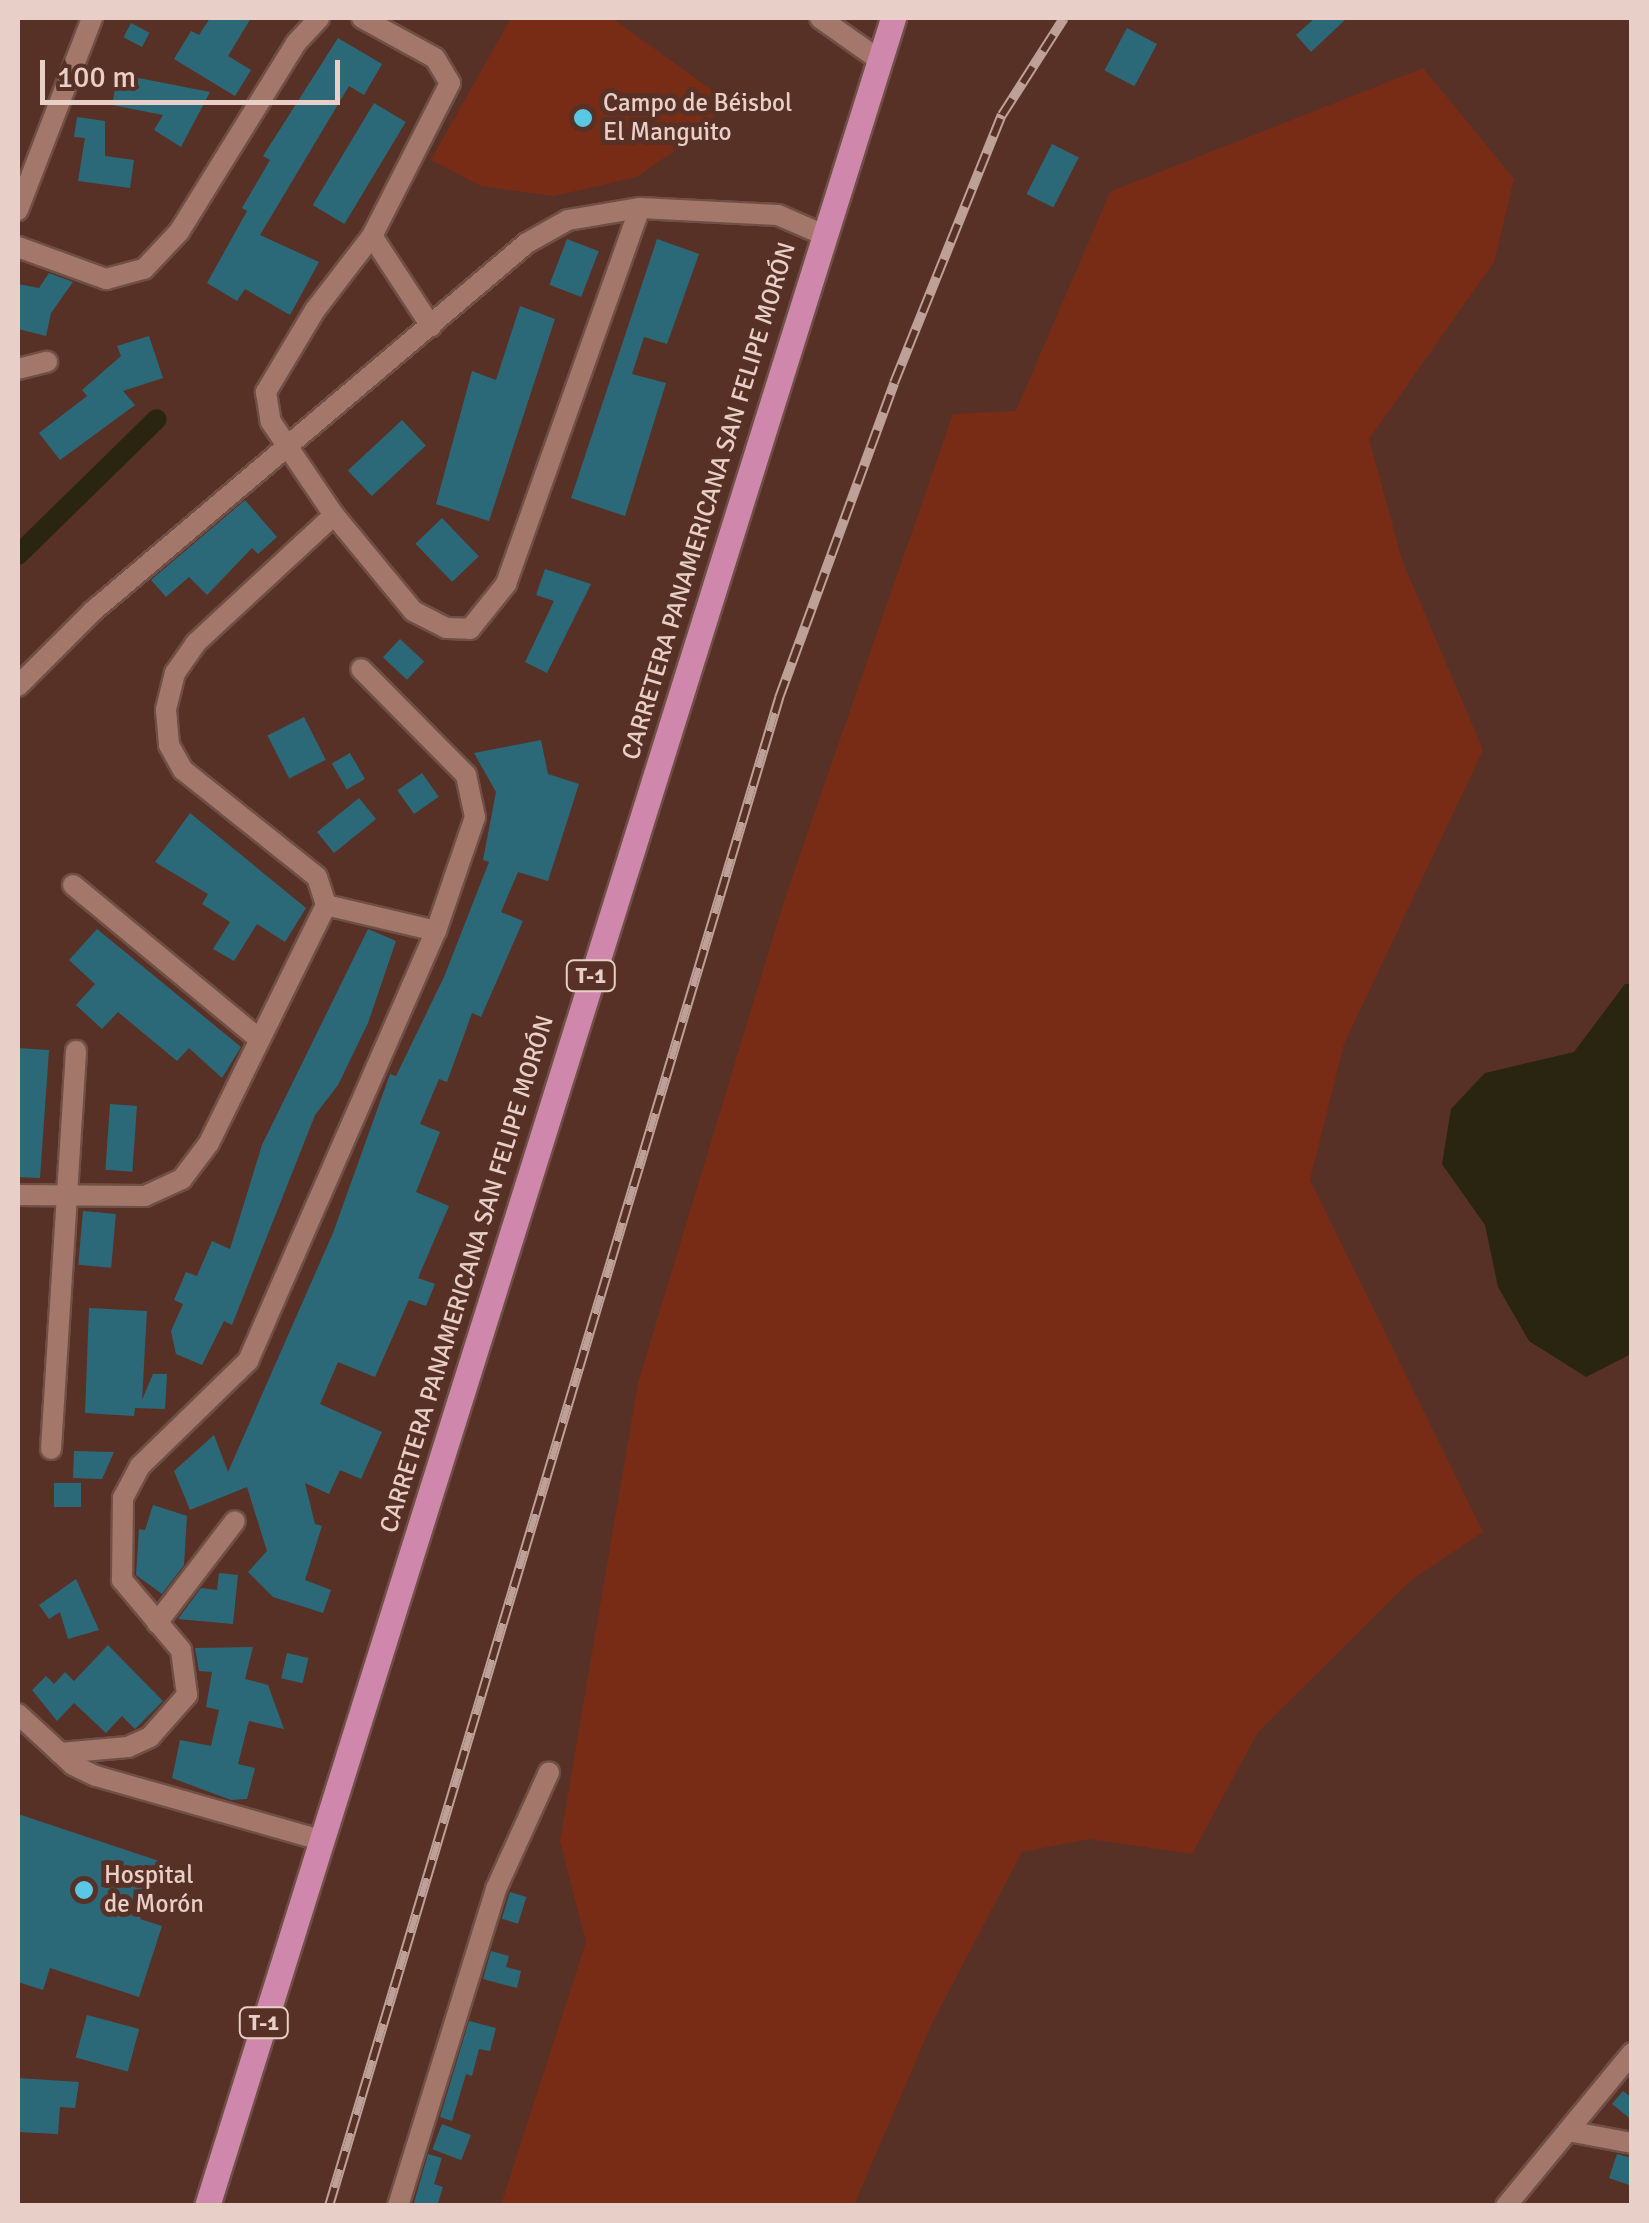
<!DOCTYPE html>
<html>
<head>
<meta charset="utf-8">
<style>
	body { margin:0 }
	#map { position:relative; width:1649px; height:2223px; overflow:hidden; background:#573126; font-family:Signika,sans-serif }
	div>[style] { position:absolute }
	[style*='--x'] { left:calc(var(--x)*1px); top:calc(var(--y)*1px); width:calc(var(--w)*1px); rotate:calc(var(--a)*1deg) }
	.green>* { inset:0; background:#792c15 }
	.water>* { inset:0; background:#292511 }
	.canal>* { height:20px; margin:-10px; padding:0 10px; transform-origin:10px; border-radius:10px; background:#292511 }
	.building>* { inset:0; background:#2c6978; transform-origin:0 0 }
	.roads { filter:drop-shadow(2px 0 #6f4f46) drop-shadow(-2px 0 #6f4f46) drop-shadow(0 2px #6f4f46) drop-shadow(0 -2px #6f4f46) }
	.street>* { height:20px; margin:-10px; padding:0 10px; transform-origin:10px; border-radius:10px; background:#a3786b }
	.primary>* { height:25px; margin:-12.5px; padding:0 12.5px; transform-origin:12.5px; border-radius:12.5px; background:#cf88ab }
	.rail>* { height:10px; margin-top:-5px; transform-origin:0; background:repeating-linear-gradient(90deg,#573126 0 19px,#bda098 0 38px); box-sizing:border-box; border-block:2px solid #bda098 }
	.dots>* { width:28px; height:28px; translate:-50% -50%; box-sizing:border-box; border:5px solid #573126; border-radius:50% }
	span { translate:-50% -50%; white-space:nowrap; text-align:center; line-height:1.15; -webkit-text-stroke:10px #573126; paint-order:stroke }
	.shield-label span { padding:2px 8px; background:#573126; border:2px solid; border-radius:8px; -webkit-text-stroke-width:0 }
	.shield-label { font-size:22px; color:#e8cfc8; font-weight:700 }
	.poi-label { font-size:25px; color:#e8cfc8 }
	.left { translate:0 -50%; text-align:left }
	.street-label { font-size:25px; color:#e8cfc8 }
	.frame { position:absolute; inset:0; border:20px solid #e8cfc8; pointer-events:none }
	.scale { position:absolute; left:40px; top:60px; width:300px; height:45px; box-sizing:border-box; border:5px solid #e8cfc8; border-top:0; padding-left:12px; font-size:30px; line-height:35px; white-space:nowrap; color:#e8cfc8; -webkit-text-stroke:8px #573126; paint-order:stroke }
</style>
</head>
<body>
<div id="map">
	<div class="green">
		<i style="clip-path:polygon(511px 18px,612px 18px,727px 101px,697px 135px,637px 177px,554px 196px,481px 186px,431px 160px)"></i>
		<i style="clip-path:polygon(1423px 68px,1514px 179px,1494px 262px,1369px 439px,1402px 560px,1483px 750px,1344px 1044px,1310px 1180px,1483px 1532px,1410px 1581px,1258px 1732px,1192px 1854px,1089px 1839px,1022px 1852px,933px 2021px,854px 2205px,501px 2205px,586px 1942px,560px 1841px,638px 1383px,785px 898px,953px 414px,1016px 411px,1110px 192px)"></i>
	</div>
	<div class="water">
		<i style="clip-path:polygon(1625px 984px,1632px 984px,1631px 1354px,1586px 1377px,1529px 1341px,1498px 1287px,1485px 1225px,1442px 1164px,1451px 1109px,1485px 1073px,1574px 1052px)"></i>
	</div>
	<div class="canal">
		<i style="--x:18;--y:555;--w:194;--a:-44.4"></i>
	</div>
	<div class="building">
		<i style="clip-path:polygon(210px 18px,251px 18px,228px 56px,251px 70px,235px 96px,174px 59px,191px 31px,199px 35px)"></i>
		<i style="clip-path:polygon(1315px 18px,1347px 18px,1311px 52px,1296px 35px)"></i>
		<i style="left:131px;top:23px;width:21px;height:16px;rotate:28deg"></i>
		<i style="left:1127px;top:28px;width:34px;height:48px;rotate:28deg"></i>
		<i style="clip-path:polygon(338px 38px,382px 64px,364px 95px,349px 86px,260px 235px,319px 262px,290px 315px,245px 289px,237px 301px,207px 283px,247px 211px,242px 208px,270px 160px,263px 156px)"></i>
		<i style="clip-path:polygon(118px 74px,210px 92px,181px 147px,154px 130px,163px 115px,112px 105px)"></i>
		<i style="left:374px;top:103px;width:37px;height:119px;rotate:31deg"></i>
		<i style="clip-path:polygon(77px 117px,105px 121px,105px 156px,134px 160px,130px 188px,78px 181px,85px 138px,74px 137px)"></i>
		<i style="left:1052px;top:144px;width:30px;height:56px;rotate:27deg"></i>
		<i style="left:567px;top:239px;width:34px;height:49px;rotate:21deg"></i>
		<i style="clip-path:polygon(657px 239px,699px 254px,667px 344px,644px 337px,632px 374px,666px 383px,625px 516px,571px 498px)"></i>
		<i style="clip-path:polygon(49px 273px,73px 282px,51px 313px,46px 336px,18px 329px,18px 284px,39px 288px)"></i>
		<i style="clip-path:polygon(520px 306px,555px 319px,489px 521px,436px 504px,472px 371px,496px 380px)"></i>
		<i style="clip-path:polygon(149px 336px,163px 378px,123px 391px,135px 405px,60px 460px,39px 433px,87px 396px,82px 390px,121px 356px,117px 346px)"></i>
		<i style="left:402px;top:420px;width:35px;height:74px;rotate:47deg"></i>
		<i style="clip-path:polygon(245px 500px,277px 537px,258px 554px,252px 548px,207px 595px,189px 577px,166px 597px,151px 580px)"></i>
		<i style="left:442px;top:518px;width:53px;height:37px;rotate:46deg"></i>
		<i style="clip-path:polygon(545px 569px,591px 584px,547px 673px,525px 662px,554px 601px,536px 595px)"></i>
		<i style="left:400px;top:639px;width:33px;height:25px;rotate:43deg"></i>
		<i style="left:304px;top:717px;width:48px;height:41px;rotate:63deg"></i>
		<i style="clip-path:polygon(541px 740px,548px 774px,579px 784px,548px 881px,518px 872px,501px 912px,523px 921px,481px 1017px,472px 1013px,447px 1082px,439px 1079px,420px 1124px,440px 1132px,416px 1192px,449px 1206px,418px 1278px,435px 1284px,426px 1306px,409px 1300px,375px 1377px,338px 1362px,320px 1404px,382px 1432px,361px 1479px,340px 1470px,329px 1494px,305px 1483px,315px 1524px,322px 1526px,305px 1580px,331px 1590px,323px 1613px,273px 1597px,248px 1572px,267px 1551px,247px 1487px,190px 1510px,174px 1471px,214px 1435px,228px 1472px,333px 1233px,390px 1074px,396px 1076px,444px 977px,489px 862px,483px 860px,496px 792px,474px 753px)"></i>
		<i style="left:350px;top:753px;width:30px;height:21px;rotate:60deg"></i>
		<i style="left:422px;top:773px;width:29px;height:30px;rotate:55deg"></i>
		<i style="left:359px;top:798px;width:27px;height:54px;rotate:51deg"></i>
		<i style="clip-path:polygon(190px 813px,306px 908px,285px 942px,257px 924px,234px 961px,213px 949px,230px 922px,202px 904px,208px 894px,155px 862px)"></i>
		<i style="clip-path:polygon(97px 929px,241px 1047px,222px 1078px,189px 1048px,177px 1061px,118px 1012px,102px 1029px,76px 1005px,95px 984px,69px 960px)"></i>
		<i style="clip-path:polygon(368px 929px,396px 941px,368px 1023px,338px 1085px,315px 1115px,232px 1325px,224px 1321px,202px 1365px,176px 1354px,171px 1331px,183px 1304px,174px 1300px,186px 1272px,197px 1276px,212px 1241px,230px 1249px,262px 1145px)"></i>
		<i style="clip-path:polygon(18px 1048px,49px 1050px,40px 1178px,18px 1177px)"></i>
		<i style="left:110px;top:1104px;width:27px;height:66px;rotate:4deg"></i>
		<i style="left:83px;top:1211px;width:33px;height:54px;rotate:5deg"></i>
		<i style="clip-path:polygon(89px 1308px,147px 1311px,142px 1400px,153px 1374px,167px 1374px,165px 1409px,135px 1408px,134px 1416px,85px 1413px)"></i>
		<i style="clip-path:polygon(74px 1451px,114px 1452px,102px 1479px,73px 1478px)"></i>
		<i style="left:54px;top:1483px;width:27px;height:24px"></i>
		<i style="clip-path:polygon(153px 1505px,187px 1516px,184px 1565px,162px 1594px,136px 1575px,139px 1529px,145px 1530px)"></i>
		<i style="clip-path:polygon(219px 1573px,238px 1575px,233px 1624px,178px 1619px,201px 1588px,217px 1590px)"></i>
		<i style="clip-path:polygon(76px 1579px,99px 1630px,68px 1639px,60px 1612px,49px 1619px,39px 1605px)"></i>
		<i style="clip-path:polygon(108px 1645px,163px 1701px,135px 1729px,122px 1716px,106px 1733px,74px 1703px,57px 1721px,32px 1690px,46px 1676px,54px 1684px,65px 1672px,74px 1681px)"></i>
		<i style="clip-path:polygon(253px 1647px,245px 1679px,268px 1685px,284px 1729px,249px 1721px,238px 1764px,255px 1768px,247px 1799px,231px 1800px,172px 1778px,180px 1740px,211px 1746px,219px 1710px,206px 1707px,212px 1672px,199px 1671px,195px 1648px)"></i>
		<i style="left:287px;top:1653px;width:22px;height:26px;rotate:13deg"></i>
		<i style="clip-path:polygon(18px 1814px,159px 1861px,140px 1919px,162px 1926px,139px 1997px,50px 1968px,43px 1990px,18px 1982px)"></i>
		<i style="left:510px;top:1892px;width:17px;height:28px;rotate:17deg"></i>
		<i style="clip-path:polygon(491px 1951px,509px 1956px,506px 1967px,521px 1971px,517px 1988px,483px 1979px)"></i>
		<i style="left:87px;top:2015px;width:54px;height:44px;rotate:15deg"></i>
		<i style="clip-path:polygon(469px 2021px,496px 2028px,490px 2051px,479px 2049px,472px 2076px,466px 2074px,452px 2121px,440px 2117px)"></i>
		<i style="clip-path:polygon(18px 2078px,79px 2082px,75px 2108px,60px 2107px,58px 2134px,18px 2132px)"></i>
		<i style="clip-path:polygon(1623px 2091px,1632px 2098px,1632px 2120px,1612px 2104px)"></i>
		<i style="left:442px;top:2124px;width:31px;height:27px;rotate:21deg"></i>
		<i style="clip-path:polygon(428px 2154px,442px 2158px,434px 2184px,443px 2187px,437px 2206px,413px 2206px)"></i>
		<i style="clip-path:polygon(1617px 2154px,1632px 2158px,1632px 2186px,1609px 2178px)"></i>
	</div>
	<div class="roads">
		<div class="street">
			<i style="--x:362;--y:18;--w:83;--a:28.7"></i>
			<i style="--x:435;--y:58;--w:29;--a:59"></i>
			<i style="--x:450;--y:83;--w:172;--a:117"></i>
			<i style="--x:372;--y:236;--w:108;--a:56.8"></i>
			<i style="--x:820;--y:18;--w:75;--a:35.2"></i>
			<i style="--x:18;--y:210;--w:206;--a:-68.9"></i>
			<i style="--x:372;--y:236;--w:93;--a:127.6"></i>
			<i style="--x:315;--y:310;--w:96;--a:120.9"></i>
			<i style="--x:266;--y:392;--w:30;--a:81"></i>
			<i style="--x:271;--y:422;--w:112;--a:55.9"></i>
			<i style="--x:334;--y:515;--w:124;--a:50.5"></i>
			<i style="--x:413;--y:611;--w:37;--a:27"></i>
			<i style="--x:446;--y:628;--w:24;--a:2"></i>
			<i style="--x:470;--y:629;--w:58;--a:-51.3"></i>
			<i style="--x:506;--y:584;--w:399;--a:-70.4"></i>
			<i style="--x:18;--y:247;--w:94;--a:20"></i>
			<i style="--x:106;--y:279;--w:39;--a:-15"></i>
			<i style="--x:144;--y:269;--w:51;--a:-46.6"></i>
			<i style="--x:179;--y:232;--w:222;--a:-58.2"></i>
			<i style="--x:296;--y:43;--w:34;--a:-47"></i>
			<i style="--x:18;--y:369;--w:30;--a:-14"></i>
			<i style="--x:334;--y:515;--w:188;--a:137.2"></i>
			<i style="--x:196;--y:643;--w:37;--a:125"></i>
			<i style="--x:175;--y:673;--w:38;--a:104"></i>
			<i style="--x:166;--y:710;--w:35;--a:85"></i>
			<i style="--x:169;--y:745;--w:29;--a:61"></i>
			<i style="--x:183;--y:770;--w:171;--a:38.6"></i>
			<i style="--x:317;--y:877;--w:29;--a:72"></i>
			<i style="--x:326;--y:905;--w:113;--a:13.3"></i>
			<i style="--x:18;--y:686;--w:106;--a:-45"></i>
			<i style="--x:93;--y:611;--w:569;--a:-40.3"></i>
			<i style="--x:527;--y:243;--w:47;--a:-29.3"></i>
			<i style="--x:568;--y:220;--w:73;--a:-9.5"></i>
			<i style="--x:640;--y:208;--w:138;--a:2.9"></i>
			<i style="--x:778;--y:215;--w:50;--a:23.5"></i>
			<i style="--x:73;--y:885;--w:241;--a:39.6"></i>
			<i style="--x:18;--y:1195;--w:127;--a:0.5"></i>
			<i style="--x:145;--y:1196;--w:41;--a:-24.7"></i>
			<i style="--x:182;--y:1179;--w:45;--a:-53.1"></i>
			<i style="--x:209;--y:1143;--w:265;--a:-63.8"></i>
			<i style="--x:51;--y:1449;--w:399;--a:-86.4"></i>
			<i style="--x:157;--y:1623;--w:128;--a:-52.6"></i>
			<i style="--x:18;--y:1714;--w:75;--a:42.8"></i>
			<i style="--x:73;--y:1765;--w:25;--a:26"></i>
			<i style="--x:96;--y:1776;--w:233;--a:15.9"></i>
			<i style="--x:60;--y:1753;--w:68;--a:-5"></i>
			<i style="--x:128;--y:1747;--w:24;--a:-24"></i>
			<i style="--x:150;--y:1737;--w:56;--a:-48.6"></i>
			<i style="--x:187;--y:1695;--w:45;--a:-97.6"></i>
			<i style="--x:181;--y:1650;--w:92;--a:-130.1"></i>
			<i style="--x:122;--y:1580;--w:82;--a:-89.3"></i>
			<i style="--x:123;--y:1498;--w:36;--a:-62"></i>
			<i style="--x:140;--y:1466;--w:151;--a:-44.2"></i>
			<i style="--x:248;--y:1361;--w:469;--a:-66.4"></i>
			<i style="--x:436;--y:931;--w:120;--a:-71.1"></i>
			<i style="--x:475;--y:817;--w:43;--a:-102.1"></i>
			<i style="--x:466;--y:775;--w:149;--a:-134.7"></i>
			<i style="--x:1568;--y:2131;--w:65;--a:10.6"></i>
			<i style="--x:398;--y:2206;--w:332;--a:-72.8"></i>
			<i style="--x:496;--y:1889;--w:128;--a:-65.6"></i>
			<i style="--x:1506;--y:2206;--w:198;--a:-50.5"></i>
		</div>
		<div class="primary">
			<i style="--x:207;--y:2206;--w:2293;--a:-72.59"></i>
		</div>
	</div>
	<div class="rail">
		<i style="--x:329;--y:2206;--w:1574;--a:-73.38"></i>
		<i style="--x:779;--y:698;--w:335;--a:-69.9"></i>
		<i style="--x:894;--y:383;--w:289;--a:-68.1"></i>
		<i style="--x:1002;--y:115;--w:115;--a:-57.4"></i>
	</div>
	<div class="dots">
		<i style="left:583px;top:118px;background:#59c8e4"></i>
		<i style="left:84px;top:1890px;background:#59c8e4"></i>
	</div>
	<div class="shield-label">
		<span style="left:591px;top:976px">T-1</span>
		<span style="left:264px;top:2023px">T-1</span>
	</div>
	<div class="poi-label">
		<span class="left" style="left:603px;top:118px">Campo de Béisbol<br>El Manguito</span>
		<span class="left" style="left:104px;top:1890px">Hospital<br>de Morón</span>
	</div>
	<div class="street-label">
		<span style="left:709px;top:501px;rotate:-73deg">CARRETERA PANAMERICANA SAN FELIPE MORÓN</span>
		<span style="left:467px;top:1274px;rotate:-73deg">CARRETERA PANAMERICANA SAN FELIPE MORÓN</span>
	</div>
	<div class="frame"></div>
	<div class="scale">100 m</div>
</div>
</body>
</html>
